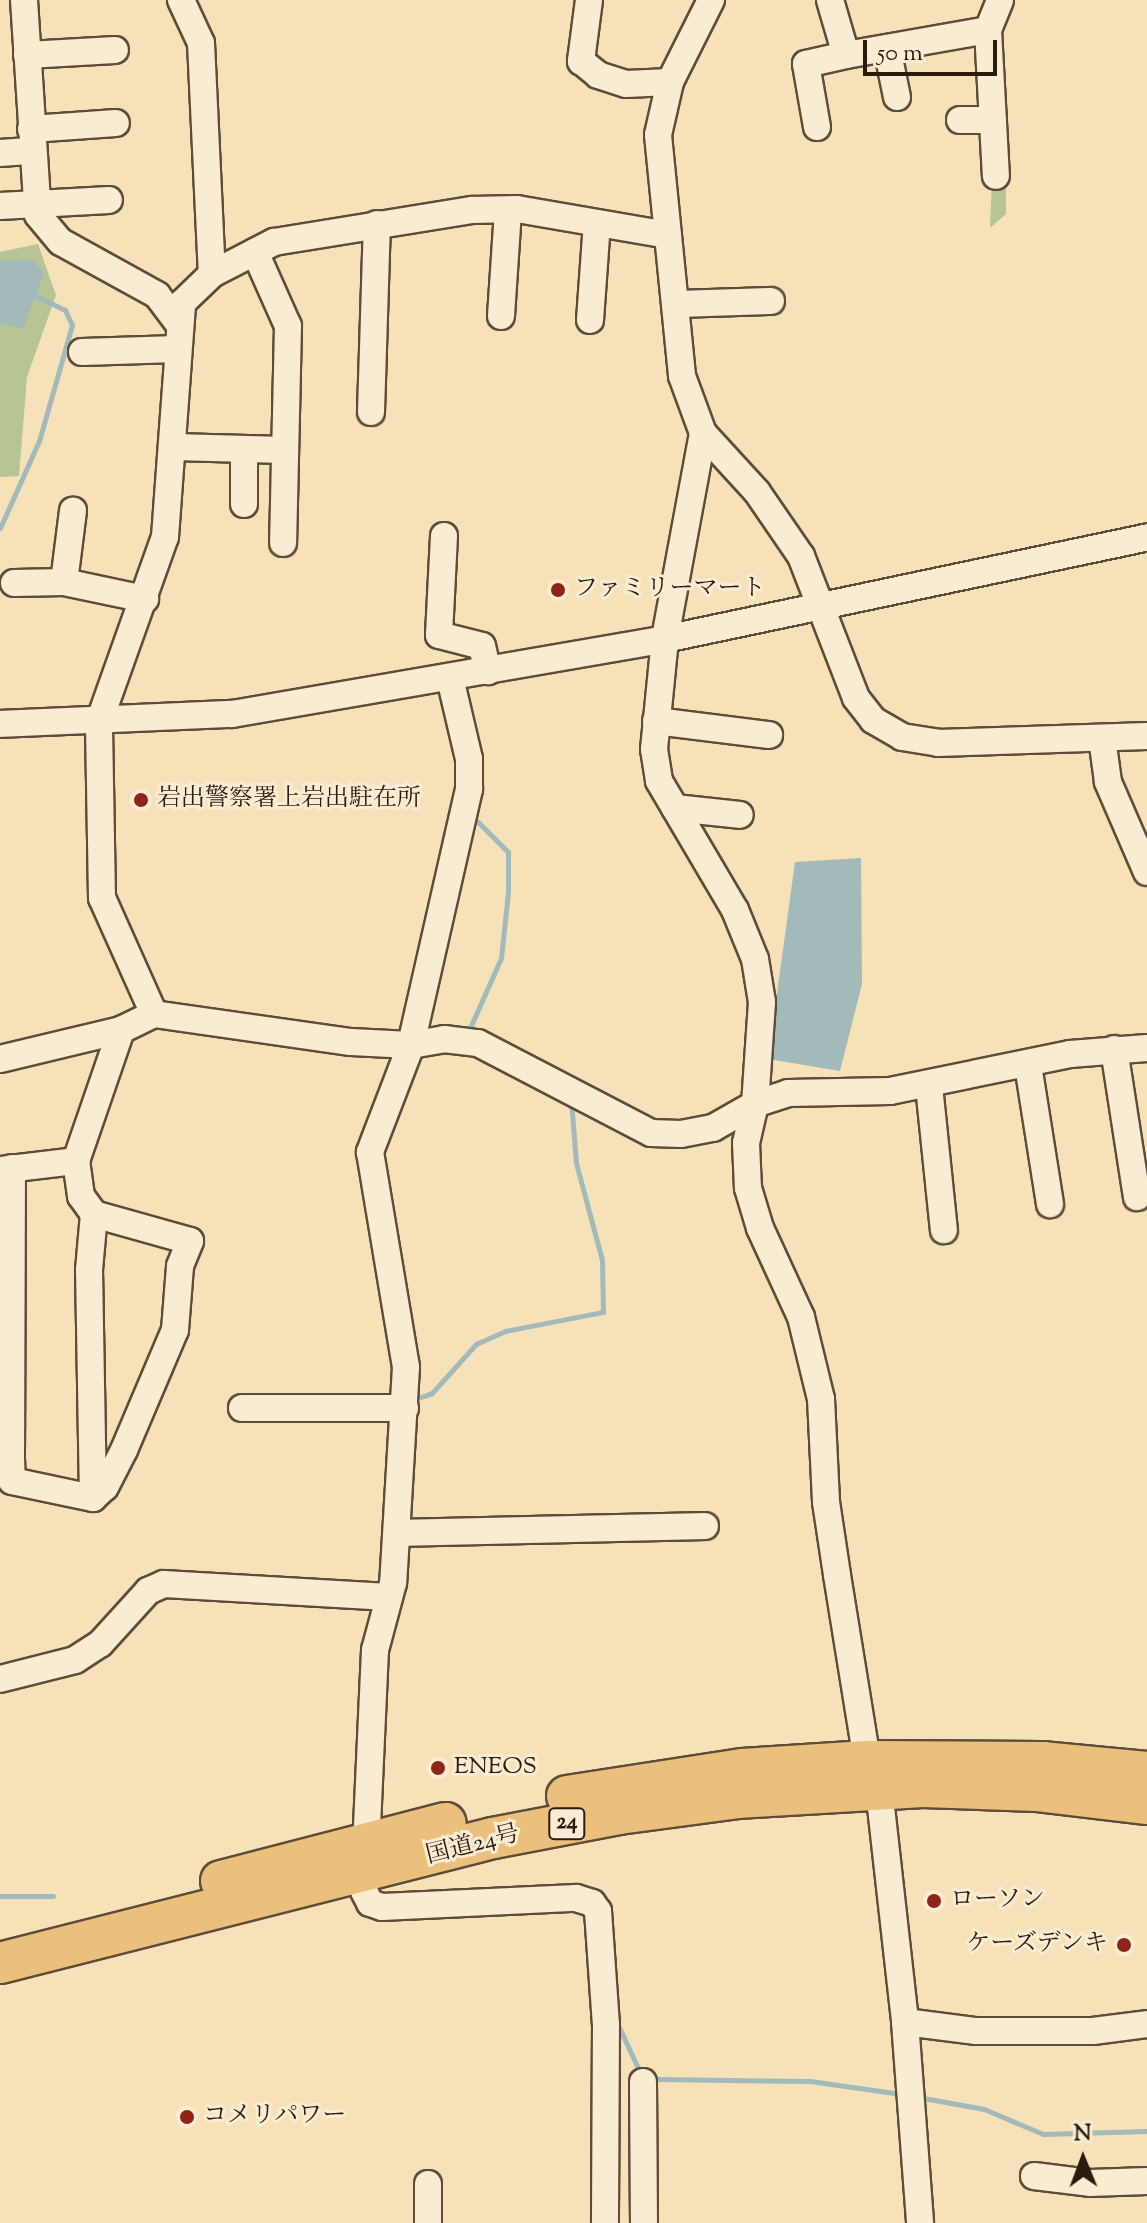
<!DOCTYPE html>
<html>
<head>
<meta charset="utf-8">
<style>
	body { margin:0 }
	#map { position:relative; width:1147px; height:2223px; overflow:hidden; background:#f6e1b9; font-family:"Sorts Mill Goudy","Noto Serif JP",serif }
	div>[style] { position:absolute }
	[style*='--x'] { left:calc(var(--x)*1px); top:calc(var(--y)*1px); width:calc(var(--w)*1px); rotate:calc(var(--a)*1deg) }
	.green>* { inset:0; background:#b7c493 }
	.water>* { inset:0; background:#a3babb }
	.stream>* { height:5px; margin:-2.5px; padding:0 2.5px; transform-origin:2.5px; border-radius:2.5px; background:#a3babb }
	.roads { filter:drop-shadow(2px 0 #5e4c39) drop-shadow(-2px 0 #5e4c39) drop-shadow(0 2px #5e4c39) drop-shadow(0 -2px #5e4c39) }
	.minor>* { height:26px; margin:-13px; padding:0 13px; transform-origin:13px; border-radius:13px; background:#f9ecd2 }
	.highway>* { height:40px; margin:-20px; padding:0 20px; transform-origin:20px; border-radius:20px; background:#ebc07c }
	.dots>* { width:22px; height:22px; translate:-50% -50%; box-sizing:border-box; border:4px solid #f9ecd2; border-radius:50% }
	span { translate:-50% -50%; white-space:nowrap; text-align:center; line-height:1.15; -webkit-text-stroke:6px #f9ecd2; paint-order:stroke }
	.shield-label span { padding:2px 6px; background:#f9ecd2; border:2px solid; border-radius:6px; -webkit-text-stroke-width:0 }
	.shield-label { font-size:22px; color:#2b1a0e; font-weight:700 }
	.poi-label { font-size:24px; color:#2b1a0e }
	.left { translate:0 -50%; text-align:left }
	.right { translate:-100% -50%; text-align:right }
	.street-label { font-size:24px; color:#2b1a0e }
	.north { position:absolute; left:1043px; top:2119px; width:80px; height:80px; -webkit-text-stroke:6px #f9ecd2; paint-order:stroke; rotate:359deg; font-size:22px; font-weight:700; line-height:32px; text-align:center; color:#2b1a0e }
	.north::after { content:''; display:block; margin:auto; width:28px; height:36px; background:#2b1a0e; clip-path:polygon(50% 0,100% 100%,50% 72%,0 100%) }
	.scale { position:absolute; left:863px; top:40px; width:134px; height:36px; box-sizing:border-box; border:4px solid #2b1a0e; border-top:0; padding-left:10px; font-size:24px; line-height:28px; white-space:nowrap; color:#2b1a0e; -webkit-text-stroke:6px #f9ecd2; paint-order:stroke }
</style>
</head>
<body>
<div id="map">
	<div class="green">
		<i style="clip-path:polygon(992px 179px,1006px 179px,1006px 214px,990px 228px)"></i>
		<i style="clip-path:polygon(38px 244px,56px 295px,27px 377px,19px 476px,0 477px,0 252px)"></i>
	</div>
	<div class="water">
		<i style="clip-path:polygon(33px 259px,44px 274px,23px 329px,0 324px,0 261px)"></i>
		<i style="clip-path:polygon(861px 858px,862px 984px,840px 1071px,768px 1059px,795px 862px)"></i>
	</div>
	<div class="stream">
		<i style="--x:0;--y:528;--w:95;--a:-65.9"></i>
		<i style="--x:39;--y:441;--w:121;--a:-74.1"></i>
		<i style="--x:72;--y:325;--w:17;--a:-115"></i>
		<i style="--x:65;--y:310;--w:32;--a:-154"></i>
		<i style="--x:473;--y:1032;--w:4;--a:-153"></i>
		<i style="--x:469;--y:1030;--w:79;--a:-66"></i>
		<i style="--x:501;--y:958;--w:66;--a:-83.9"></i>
		<i style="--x:508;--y:892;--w:40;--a:-90"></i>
		<i style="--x:508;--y:852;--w:47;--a:-135"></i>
		<i style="--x:415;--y:1399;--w:18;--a:-19"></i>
		<i style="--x:432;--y:1393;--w:66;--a:-48.1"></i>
		<i style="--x:476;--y:1344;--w:32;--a:-24"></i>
		<i style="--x:505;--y:1331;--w:100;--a:-11"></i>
		<i style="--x:603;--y:1312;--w:52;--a:-91.1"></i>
		<i style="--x:602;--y:1260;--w:100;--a:-105"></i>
		<i style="--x:576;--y:1163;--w:63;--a:-94.5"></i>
		<i style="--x:0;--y:1896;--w:53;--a:0"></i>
		<i style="--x:618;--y:2025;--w:47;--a:65.1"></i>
		<i style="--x:638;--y:2068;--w:23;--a:29"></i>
		<i style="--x:658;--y:2079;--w:152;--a:0.8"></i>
		<i style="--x:810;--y:2081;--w:92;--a:8.1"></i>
		<i style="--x:918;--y:2097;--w:67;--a:10.3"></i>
		<i style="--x:984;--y:2109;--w:64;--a:23"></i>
		<i style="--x:1043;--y:2134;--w:104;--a:-1.7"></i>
	</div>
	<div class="roads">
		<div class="minor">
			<i style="--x:24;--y:0;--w:215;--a:86.3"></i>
			<i style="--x:38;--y:215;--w:35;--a:50"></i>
			<i style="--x:61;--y:242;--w:110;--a:28.9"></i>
			<i style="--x:157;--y:295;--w:35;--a:53"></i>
			<i style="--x:181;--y:0;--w:47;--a:65.1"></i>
			<i style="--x:201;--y:43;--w:231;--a:87.3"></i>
			<i style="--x:589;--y:0;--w:62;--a:97.5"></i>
			<i style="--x:581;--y:61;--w:22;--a:39"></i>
			<i style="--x:598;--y:75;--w:29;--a:18"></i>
			<i style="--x:626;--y:84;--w:44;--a:-2.6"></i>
			<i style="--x:711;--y:0;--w:92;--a:116.6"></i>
			<i style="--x:670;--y:82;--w:54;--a:102.8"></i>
			<i style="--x:658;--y:135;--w:242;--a:84.3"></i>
			<i style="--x:682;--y:376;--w:61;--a:69.8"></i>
			<i style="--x:703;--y:433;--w:80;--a:47.5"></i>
			<i style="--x:757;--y:492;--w:78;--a:55.5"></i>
			<i style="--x:801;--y:556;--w:152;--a:68.8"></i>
			<i style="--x:856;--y:698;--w:28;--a:52"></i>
			<i style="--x:873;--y:720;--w:34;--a:30"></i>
			<i style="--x:902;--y:737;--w:36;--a:9"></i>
			<i style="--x:938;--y:743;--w:209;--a:-1.9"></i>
			<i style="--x:830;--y:0;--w:57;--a:73.8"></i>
			<i style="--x:846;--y:55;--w:144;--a:-10"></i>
			<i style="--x:988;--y:30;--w:146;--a:86.9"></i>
			<i style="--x:988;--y:30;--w:32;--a:-68"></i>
			<i style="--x:887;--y:48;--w:50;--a:78.5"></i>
			<i style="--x:27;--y:55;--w:88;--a:-3.3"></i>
			<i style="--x:960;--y:120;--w:33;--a:0"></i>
			<i style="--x:817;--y:127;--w:64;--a:-99.9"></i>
			<i style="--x:806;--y:64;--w:41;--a:-12.7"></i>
			<i style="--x:31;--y:129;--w:85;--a:-4"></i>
			<i style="--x:0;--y:153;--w:32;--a:-4"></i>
			<i style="--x:0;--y:206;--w:109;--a:-3.2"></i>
			<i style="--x:255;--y:252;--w:81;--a:66"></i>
			<i style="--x:288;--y:326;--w:217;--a:91.3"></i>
			<i style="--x:676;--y:304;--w:95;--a:-1.8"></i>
			<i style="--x:501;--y:316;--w:106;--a:-86.2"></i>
			<i style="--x:590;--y:320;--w:97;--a:-85.9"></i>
			<i style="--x:82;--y:352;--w:95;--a:-1.8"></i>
			<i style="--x:371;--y:412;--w:188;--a:-88.2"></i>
			<i style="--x:703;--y:433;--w:209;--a:100.5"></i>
			<i style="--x:665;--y:639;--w:111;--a:95.7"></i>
			<i style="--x:654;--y:749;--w:32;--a:81"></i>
			<i style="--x:659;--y:781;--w:150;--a:59.5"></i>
			<i style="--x:735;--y:910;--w:53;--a:67.8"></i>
			<i style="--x:755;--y:959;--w:44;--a:80.8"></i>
			<i style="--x:762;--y:1002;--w:102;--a:93.9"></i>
			<i style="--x:755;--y:1104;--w:40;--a:103"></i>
			<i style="--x:746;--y:1143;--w:45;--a:87.5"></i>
			<i style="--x:748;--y:1188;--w:42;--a:73.3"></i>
			<i style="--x:760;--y:1228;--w:98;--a:65.3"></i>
			<i style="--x:801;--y:1317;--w:84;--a:76.3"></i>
			<i style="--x:821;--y:1399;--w:103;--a:87.2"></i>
			<i style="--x:826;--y:1502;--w:74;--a:81.4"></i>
			<i style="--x:837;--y:1575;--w:188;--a:80.8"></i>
			<i style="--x:867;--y:1761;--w:48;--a:73.1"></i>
			<i style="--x:881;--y:1807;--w:216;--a:83.6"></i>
			<i style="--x:905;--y:2022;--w:202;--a:85.7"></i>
			<i style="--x:174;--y:447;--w:111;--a:1.5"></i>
			<i style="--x:244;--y:449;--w:55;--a:90"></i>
			<i style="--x:444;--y:536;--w:99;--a:92.9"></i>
			<i style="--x:439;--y:635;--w:44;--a:14.3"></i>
			<i style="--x:482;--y:646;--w:26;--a:77"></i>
			<i style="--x:64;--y:582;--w:72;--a:-82.8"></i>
			<i style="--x:14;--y:583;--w:50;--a:-1.1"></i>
			<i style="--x:64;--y:582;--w:83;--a:11.9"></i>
			<i style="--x:450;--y:678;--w:83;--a:76.8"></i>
			<i style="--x:469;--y:759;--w:30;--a:90"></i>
			<i style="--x:469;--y:789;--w:262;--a:102.8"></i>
			<i style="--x:411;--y:1045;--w:115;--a:111"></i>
			<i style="--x:370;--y:1152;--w:218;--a:80.5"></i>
			<i style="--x:406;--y:1367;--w:216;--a:93.4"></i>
			<i style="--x:393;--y:1583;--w:69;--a:105"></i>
			<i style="--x:375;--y:1650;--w:241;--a:92.6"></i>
			<i style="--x:364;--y:1891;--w:13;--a:63"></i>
			<i style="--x:370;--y:1903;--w:13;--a:18"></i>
			<i style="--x:382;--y:1907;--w:194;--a:-2.7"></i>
			<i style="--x:576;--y:1898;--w:17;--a:17"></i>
			<i style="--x:592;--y:1903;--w:10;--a:53"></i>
			<i style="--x:598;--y:1911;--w:113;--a:86"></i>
			<i style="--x:606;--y:2024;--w:199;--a:90.3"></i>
			<i style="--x:656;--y:721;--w:114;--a:7.1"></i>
			<i style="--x:0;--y:724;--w:232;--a:-2.5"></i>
			<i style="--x:232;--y:714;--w:439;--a:-9.8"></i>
			<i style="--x:665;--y:639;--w:493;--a:-11.9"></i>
			<i style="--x:1102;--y:738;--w:44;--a:82.2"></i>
			<i style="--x:1108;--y:782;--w:98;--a:66.6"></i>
			<i style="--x:675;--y:808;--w:65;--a:6.1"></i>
			<i style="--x:154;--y:1014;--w:127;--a:-114.1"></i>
			<i style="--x:102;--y:898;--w:176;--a:-91"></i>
			<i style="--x:99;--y:722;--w:196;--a:-70.4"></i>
			<i style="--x:165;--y:537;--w:235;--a:-85.8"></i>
			<i style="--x:182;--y:303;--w:42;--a:-44"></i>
			<i style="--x:212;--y:274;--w:70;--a:-27.3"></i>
			<i style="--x:274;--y:242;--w:201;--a:-9.2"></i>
			<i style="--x:472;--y:210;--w:45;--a:-1.3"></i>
			<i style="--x:517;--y:209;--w:153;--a:9.8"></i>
			<i style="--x:1114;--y:1049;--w:150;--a:81.2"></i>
			<i style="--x:0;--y:1059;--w:124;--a:-13.5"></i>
			<i style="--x:121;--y:1030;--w:37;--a:-26"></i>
			<i style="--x:154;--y:1014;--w:199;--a:8.1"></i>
			<i style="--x:351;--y:1042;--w:60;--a:2.9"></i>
			<i style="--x:411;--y:1045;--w:34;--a:-10"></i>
			<i style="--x:444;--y:1039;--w:34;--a:7"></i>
			<i style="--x:478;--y:1043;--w:195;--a:27.5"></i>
			<i style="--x:651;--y:1133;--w:30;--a:2"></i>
			<i style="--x:681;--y:1134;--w:33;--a:-11"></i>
			<i style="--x:713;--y:1128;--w:48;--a:-29.7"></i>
			<i style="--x:755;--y:1104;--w:35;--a:-18"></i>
			<i style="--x:788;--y:1093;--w:102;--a:-1.1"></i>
			<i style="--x:890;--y:1091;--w:184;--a:-11.6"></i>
			<i style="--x:1070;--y:1054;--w:77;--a:-4.5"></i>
			<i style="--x:1028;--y:1065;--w:141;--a:81"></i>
			<i style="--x:929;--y:1086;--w:145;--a:84.1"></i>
			<i style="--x:0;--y:1170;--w:77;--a:-6.8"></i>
			<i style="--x:242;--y:1408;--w:163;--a:0"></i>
			<i style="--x:0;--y:1458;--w:11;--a:0"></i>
			<i style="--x:11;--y:1458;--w:23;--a:88"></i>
			<i style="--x:12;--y:1481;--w:83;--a:11.9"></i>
			<i style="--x:93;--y:1498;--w:16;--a:-43"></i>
			<i style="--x:105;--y:1487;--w:42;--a:-62.8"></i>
			<i style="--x:124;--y:1450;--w:130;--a:-67"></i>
			<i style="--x:175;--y:1330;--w:64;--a:-85.5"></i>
			<i style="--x:180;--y:1266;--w:27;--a:-68"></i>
			<i style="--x:190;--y:1241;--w:100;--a:-164.3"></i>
			<i style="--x:94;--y:1214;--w:22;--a:-126"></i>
			<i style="--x:81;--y:1196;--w:35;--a:-98"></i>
			<i style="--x:76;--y:1161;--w:139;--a:-71"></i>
			<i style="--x:11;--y:1458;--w:290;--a:-89.8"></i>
			<i style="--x:93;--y:1498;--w:228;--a:-91"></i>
			<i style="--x:89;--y:1270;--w:56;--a:-84.9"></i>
			<i style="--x:397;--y:1533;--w:308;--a:-1.3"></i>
			<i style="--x:0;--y:1679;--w:77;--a:-14.2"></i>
			<i style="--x:75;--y:1660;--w:30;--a:-33"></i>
			<i style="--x:100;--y:1644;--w:72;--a:-47.8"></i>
			<i style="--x:148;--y:1591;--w:17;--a:-24"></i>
			<i style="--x:164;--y:1584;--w:225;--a:3.3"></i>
			<i style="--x:905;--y:2022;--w:72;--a:7.2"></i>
			<i style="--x:976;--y:2031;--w:117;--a:0"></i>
			<i style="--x:1093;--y:2031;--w:54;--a:-7.4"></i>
			<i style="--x:643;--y:2082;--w:141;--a:89.6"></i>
			<i style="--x:1034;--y:2176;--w:56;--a:7.1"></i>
			<i style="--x:1090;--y:2183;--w:57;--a:-2"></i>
			<i style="--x:428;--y:2184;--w:39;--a:90"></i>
		</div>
		<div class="highway">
			<i style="--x:567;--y:1796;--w:177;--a:-8.8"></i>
			<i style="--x:742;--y:1769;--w:125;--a:-3.7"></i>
			<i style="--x:867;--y:1761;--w:176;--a:0.3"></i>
			<i style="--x:1043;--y:1762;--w:104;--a:5.5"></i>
			<i style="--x:221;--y:1881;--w:232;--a:-14.5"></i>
			<i style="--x:0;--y:1963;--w:509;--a:-14.23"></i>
			<i style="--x:493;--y:1838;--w:128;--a:-10.8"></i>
			<i style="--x:619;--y:1814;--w:119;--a:-7.7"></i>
			<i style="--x:737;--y:1798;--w:186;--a:-3.4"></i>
			<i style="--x:923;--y:1787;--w:113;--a:2"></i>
			<i style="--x:1036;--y:1791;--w:112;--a:6.7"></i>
		</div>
	</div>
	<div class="dots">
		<i style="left:558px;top:590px;background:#8f2418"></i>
		<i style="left:141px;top:800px;background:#8f2418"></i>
		<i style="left:438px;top:1768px;background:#8f2418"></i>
		<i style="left:934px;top:1901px;background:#8f2418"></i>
		<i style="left:1124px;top:1945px;background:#8f2418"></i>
		<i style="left:187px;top:2117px;background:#8f2418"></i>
	</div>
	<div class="shield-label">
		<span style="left:567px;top:1824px">24</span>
	</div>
	<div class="poi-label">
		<span class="left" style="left:574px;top:590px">ファミリーマート</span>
		<span class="left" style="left:157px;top:800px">岩出警察署上岩出駐在所</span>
		<span class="left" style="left:454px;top:1768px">ENEOS</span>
		<span class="left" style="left:950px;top:1901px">ローソン</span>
		<span class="right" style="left:1108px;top:1945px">ケーズデンキ</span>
		<span class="left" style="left:203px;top:2117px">コメリパワー</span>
	</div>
	<div class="street-label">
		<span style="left:473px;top:1846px;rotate:-14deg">国道24号</span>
	</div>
	<div class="north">N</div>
	<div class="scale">50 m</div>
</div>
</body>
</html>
